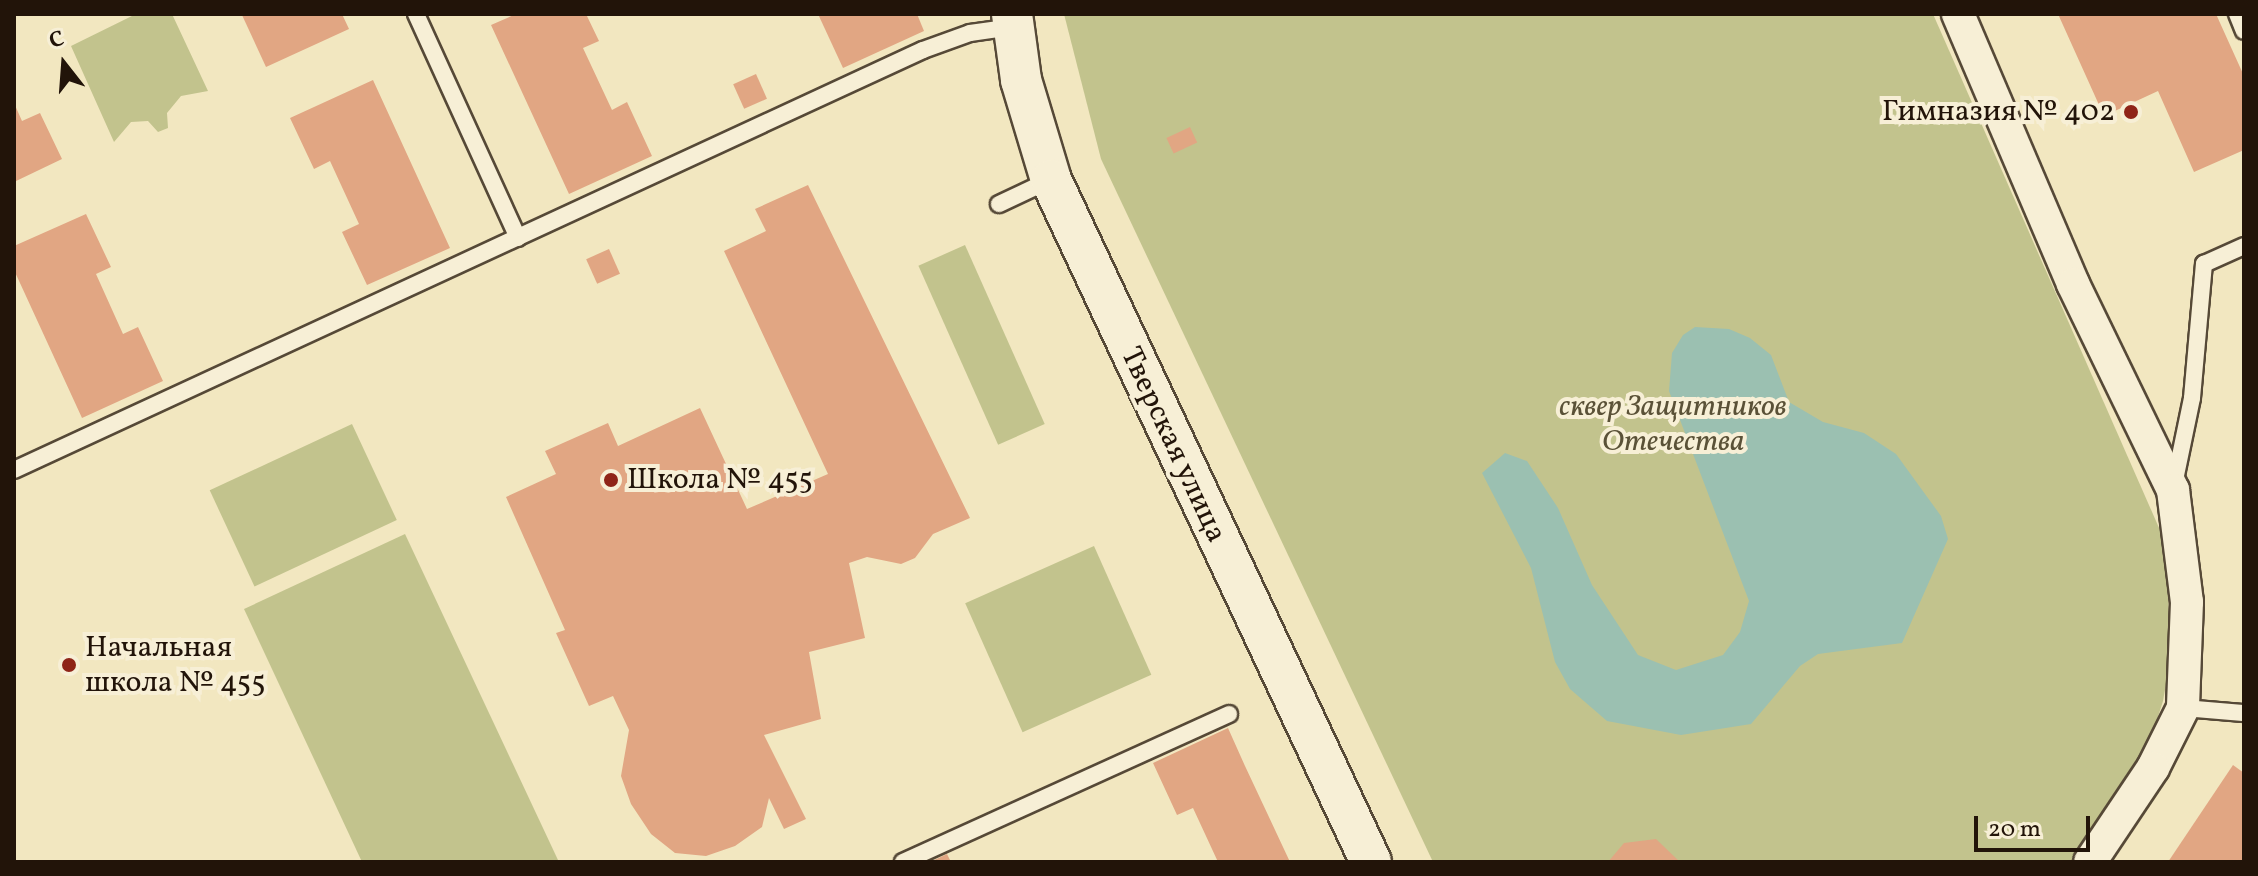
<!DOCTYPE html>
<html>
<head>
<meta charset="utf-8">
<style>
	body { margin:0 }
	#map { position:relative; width:2258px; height:876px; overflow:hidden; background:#f2e7c0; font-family:Vollkorn,serif }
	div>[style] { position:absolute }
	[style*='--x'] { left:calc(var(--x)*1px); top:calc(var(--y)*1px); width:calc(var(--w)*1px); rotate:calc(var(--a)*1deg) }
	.green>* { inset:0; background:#c2c38d; transform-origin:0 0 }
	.water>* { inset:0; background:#9bc0b1 }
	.building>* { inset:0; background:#e1a683; transform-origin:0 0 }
	.roads { filter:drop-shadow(2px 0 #564937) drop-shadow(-2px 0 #564937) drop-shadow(0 2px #564937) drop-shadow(0 -2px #564937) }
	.service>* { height:16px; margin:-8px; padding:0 8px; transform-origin:8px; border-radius:8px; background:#f7efd6 }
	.minor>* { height:32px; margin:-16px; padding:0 16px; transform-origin:16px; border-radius:16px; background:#f7efd6 }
	.tertiary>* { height:40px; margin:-20px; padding:0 20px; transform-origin:20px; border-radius:20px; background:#f7efd6 }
	.dots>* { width:22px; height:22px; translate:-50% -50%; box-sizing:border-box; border:4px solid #f7efd6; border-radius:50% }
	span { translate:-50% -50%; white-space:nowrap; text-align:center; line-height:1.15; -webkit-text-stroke:8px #f7efd6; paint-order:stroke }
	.poi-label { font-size:30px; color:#221409 }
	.right { translate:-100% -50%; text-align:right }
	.left { translate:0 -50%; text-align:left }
	.park-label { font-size:30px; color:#5a5137; font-style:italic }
	.street-label { font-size:30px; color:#221409 }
	.frame { position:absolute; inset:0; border:16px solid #221409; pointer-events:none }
	.north { position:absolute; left:24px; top:24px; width:80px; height:80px; -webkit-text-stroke:6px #f7efd6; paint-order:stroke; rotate:343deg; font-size:22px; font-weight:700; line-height:32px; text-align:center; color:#221409 }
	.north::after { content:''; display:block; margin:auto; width:28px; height:36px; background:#221409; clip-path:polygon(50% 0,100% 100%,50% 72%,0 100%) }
	.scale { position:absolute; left:1974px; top:816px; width:116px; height:36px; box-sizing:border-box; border:4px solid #221409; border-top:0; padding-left:10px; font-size:24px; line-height:28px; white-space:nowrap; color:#221409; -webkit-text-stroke:6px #f7efd6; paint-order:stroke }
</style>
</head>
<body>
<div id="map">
	<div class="green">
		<i style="clip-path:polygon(136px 14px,172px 14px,208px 91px,181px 96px,167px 113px,168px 128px,158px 132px,148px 121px,131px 122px,114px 142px,71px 46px)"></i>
		<i style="clip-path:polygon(1064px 14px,1933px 14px,2167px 546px,2170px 662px,2163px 701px,2150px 742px,2072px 862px,1433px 862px,1101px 159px)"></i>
		<i style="left:965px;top:245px;width:196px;height:51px;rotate:66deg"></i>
		<i style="left:352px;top:424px;width:106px;height:157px;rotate:65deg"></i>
		<i style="clip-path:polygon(405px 534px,558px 860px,553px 862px,362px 862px,244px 609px)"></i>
		<i style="left:1094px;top:546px;width:141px;height:141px;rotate:66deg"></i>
	</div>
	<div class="water">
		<i style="clip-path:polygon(1695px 327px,1729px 329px,1750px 338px,1771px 355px,1789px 402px,1823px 422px,1864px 433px,1896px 454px,1941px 516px,1948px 539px,1902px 643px,1818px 654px,1800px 666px,1751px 724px,1681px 735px,1607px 721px,1570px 689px,1555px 662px,1531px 568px,1482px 473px,1505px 453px,1527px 461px,1558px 508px,1592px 585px,1638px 655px,1676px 670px,1723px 655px,1740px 632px,1749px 601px,1669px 391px,1672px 353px,1683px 335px)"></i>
	</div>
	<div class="building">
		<i style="clip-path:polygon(342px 14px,349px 29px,266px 67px,242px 15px)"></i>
		<i style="clip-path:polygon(516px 14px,586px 14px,599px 41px,583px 48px,612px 110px,627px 102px,652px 156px,569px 194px,491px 25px)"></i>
		<i style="clip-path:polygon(818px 14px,917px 14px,924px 31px,843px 68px)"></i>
		<i style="clip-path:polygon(2058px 14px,2216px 14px,2244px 76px,2244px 150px,2194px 172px,2158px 91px,2104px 116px)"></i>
		<i style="left:756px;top:74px;width:27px;height:25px;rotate:66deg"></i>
		<i style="clip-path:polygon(373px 80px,450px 248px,367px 285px,342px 232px,359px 224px,330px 161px,314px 169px,290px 118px)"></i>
		<i style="clip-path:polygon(14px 103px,22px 121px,40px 113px,62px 159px,14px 182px)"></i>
		<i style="left:1190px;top:127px;width:17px;height:26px;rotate:65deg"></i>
		<i style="clip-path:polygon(808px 185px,970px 518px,933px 534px,915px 558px,901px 564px,867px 557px,849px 563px,865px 638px,809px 652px,821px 719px,764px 735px,806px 819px,784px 829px,769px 798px,762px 827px,735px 846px,706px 856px,675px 853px,651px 834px,631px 804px,621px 776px,629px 730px,613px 696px,589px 706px,556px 633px,565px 630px,506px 497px,556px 474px,545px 451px,608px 423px,618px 446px,700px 408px,747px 509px,828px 474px,724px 251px,766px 231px,755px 209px)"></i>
		<i style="clip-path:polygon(86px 214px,111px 267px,96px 274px,123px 334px,138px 327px,163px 381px,82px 418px,14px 270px,14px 246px)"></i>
		<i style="left:609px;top:249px;width:27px;height:25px;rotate:66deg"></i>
		<i style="clip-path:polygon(1228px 728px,1245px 766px,1290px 862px,1218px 862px,1193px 808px,1177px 815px,1153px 763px)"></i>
		<i style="clip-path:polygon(2233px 765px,2244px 773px,2244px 862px,2168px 862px)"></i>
		<i style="clip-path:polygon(1656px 839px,1680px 862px,1608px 862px,1624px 843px)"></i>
		<i style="clip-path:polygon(947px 854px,951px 862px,930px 862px)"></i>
	</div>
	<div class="roads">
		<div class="service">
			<i style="--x:416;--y:14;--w:246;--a:65.5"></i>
			<i style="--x:2237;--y:14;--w:18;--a:68"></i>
			<i style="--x:999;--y:204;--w:56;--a:-25.2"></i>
			<i style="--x:14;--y:470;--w:1001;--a:-24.8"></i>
			<i style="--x:923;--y:50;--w:50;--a:-19.9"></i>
			<i style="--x:970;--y:33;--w:42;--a:-8.1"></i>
			<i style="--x:2174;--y:485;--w:89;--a:-78.3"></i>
			<i style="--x:2192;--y:398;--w:135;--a:-84.9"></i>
			<i style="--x:2204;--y:264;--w:44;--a:-24.2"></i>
			<i style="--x:2183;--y:708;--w:61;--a:4.7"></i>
			<i style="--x:903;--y:862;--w:358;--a:-24.4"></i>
		</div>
		<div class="minor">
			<i style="--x:1958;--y:14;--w:293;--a:66.9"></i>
			<i style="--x:2073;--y:284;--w:229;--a:64.1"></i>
			<i style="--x:2173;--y:490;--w:113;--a:82.9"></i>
			<i style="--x:2187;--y:602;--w:106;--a:92.2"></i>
			<i style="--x:2183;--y:708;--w:67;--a:116.6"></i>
			<i style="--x:2153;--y:768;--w:113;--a:123.8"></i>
		</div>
		<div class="tertiary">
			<i style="--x:1012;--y:14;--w:67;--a:82.2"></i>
			<i style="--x:1021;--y:80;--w:104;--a:73.3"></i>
			<i style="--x:1051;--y:180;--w:753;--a:64.86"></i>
		</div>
	</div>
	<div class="dots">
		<i style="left:2131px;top:112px;background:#8f2418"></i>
		<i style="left:611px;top:480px;background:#8f2418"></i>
		<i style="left:69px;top:665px;background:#8f2418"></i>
	</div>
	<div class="poi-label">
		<span class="right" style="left:2115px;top:112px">Гимназия № 402</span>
		<span class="left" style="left:627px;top:480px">Школа № 455</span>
		<span class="left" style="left:85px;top:665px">Начальная<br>школа № 455</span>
	</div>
	<div class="park-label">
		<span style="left:1673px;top:424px">сквер Защитников<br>Отечества</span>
	</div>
	<div class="street-label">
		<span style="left:1173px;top:445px;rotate:65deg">Тверская улица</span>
	</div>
	<div class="frame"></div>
	<div class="north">С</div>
	<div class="scale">20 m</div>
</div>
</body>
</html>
